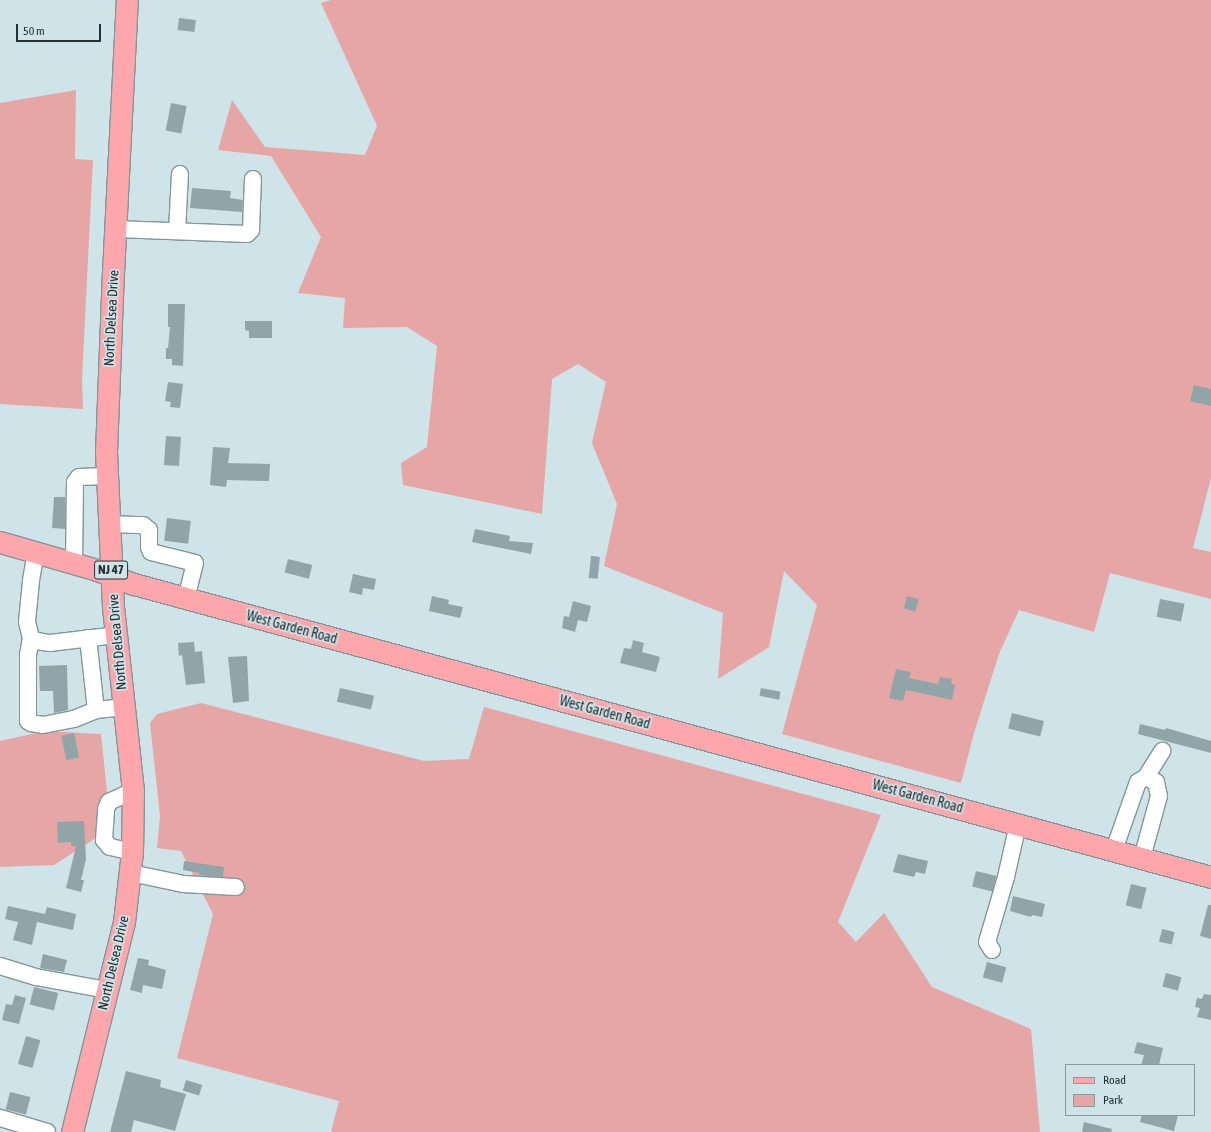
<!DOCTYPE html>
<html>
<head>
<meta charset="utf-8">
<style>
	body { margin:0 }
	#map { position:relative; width:1211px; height:1132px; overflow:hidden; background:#cee4e8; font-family:"Asap Condensed",sans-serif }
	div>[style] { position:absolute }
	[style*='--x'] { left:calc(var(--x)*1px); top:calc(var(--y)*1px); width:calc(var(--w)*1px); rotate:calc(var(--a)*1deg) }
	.green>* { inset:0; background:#e6a6a6 }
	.building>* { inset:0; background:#91a5a9; transform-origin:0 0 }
	.roads { filter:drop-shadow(1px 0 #82969a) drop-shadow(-1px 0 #82969a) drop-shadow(0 1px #82969a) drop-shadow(0 -1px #82969a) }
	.minor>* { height:16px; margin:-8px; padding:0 8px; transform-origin:8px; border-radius:8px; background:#fff }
	.major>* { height:21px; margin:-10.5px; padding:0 10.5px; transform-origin:10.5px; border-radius:10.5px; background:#fda7ac }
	span { translate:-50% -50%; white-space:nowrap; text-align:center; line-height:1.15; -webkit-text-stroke:3.5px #cee4e8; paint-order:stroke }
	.shield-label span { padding:1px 3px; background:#cee4e8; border:1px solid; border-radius:3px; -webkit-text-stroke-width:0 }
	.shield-label { font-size:13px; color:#272f31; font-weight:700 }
	.street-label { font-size:14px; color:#272f31 }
	.legend { position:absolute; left:1065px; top:1064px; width:130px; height:52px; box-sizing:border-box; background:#cee4e8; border:1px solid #8b9c9f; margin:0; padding:5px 7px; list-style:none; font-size:12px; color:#272f31 }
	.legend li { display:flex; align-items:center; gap:8px; height:20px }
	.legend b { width:20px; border:1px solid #8b9c9f }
	.scale { position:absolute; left:16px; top:24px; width:85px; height:18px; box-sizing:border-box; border:2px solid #272f31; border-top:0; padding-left:5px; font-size:12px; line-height:14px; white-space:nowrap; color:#272f31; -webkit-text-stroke:3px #cee4e8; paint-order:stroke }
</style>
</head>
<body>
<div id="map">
	<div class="green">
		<i style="clip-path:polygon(331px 0,1211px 0,1211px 478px,1193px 548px,1211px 552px,1211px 599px,1110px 573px,1094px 632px,1019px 610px,999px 654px,974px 733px,961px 783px,782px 734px,817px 605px,784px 571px,769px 647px,718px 679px,723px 613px,604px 566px,617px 504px,592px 443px,606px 382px,578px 364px,552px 379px,542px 514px,403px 485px,401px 463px,427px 447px,437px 346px,407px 327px,343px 328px,345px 298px,298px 293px,321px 237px,271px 156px,218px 150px,232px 100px,265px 147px,365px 155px,377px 126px,321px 3px)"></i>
		<i style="clip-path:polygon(76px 90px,75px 159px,93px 160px,82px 379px,83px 409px,0 404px,0 103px)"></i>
		<i style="clip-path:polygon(201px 703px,424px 761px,469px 759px,484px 707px,881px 815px,838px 922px,856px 942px,884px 913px,932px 987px,1031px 1029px,1040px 1132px,331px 1132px,339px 1101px,177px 1058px,213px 914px,181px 851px,157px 848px,160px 816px,150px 723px,157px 714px)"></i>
		<i style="clip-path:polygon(45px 731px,101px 734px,107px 792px,105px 832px,54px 865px,0 867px,0 741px)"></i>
	</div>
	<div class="building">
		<i style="left:179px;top:18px;width:17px;height:12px;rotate:7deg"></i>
		<i style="left:171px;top:103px;width:16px;height:28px;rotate:11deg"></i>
		<i style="clip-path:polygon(192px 188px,231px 191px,230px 198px,243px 200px,242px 212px,190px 208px)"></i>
		<i style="clip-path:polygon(168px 304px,185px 304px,183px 366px,172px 365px,172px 359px,166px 359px,166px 348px,168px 348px,170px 327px,168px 327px)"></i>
		<i style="clip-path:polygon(245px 321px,272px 321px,272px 338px,249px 338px,249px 331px,245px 330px)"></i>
		<i style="clip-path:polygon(168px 382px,183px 384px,180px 408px,170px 407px,171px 402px,165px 401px)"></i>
		<i style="clip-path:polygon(1194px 385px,1211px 389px,1211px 406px,1190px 401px)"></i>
		<i style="left:166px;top:436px;width:15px;height:29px;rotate:4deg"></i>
		<i style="clip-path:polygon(213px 447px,230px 448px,228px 463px,270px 464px,269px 481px,227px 480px,226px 487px,210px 485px)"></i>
		<i style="clip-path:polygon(54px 497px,65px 497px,65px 529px,52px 528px)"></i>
		<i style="left:167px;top:518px;width:24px;height:23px;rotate:7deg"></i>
		<i style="clip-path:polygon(475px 529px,510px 536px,509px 541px,533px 543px,531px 554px,472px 542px)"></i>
		<i style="left:591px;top:556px;width:9px;height:22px;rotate:6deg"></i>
		<i style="left:288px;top:559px;width:25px;height:14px;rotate:14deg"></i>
		<i style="clip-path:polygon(353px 574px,376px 579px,374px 590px,363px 588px,362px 595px,349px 592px)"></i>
		<i style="clip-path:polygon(432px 596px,449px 600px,448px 604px,463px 607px,460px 618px,429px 611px)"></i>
		<i style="left:907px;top:596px;width:12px;height:13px;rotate:14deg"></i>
		<i style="left:1160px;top:599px;width:25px;height:18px;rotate:11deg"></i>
		<i style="clip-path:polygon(573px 601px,591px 606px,587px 622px,578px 620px,575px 632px,562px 628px,564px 616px,569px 617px)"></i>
		<i style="clip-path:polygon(633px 640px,644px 643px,642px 652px,660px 657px,656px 672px,620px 663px,624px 648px,631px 649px)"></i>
		<i style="clip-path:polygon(194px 642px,195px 652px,202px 651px,205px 683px,186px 685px,182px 655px,179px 656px,178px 643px)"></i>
		<i style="clip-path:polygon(247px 656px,249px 701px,233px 703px,228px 657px)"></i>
		<i style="clip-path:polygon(67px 665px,68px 710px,54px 713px,53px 691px,40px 691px,39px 666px)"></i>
		<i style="clip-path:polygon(896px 669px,911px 672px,909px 678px,938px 684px,940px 677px,952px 679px,951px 684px,955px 685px,952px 700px,906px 690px,903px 701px,889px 698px)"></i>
		<i style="left:340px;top:688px;width:35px;height:14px;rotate:13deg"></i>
		<i style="left:761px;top:688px;width:20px;height:8px;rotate:11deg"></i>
		<i style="left:1012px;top:713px;width:33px;height:16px;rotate:14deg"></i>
		<i style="clip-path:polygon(1140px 724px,1165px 730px,1166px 728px,1211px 741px,1211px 753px,1138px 734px)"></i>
		<i style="left:74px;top:733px;width:25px;height:13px;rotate:78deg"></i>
		<i style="clip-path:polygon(84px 821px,86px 859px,81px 880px,84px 880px,81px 892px,66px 888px,76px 846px,71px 846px,71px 842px,58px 843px,57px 822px)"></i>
		<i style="clip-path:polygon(898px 854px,928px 861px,925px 874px,916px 872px,914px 877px,893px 872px)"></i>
		<i style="clip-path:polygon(184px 861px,224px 867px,223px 877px,199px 875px,200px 873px,183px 870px)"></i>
		<i style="left:976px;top:871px;width:21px;height:16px;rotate:14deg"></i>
		<i style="left:1131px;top:884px;width:16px;height:22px;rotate:14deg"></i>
		<i style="clip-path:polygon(1013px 896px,1045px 904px,1042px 917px,1032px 915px,1031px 917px,1010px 911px)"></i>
		<i style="clip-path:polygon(1208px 905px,1211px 905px,1211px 939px,1200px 936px)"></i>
		<i style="clip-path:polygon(8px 906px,45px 914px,47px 907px,76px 914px,73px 930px,37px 922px,32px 945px,13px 940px,18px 922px,5px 919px)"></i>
		<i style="left:1162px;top:929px;width:13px;height:13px;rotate:13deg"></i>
		<i style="clip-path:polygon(43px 954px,67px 960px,64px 972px,40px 968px)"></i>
		<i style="clip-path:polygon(138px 958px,149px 960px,148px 965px,166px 970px,162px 989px,143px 985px,142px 993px,130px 990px)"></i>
		<i style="left:987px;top:962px;width:20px;height:16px;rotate:15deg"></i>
		<i style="left:1166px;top:973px;width:16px;height:14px;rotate:15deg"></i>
		<i style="left:34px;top:987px;width:25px;height:18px;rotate:14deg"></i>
		<i style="clip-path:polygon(1204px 994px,1211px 995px,1211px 1020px,1197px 1017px,1200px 1008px,1195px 1007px,1197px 998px,1202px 999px)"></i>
		<i style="clip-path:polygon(15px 995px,26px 998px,19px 1024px,2px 1020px,6px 1004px,12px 1005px)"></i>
		<i style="left:26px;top:1036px;width:15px;height:29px;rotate:16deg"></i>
		<i style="clip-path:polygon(1137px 1042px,1163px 1048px,1159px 1065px,1141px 1065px,1144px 1055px,1134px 1053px)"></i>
		<i style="clip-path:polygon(126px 1071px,161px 1080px,160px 1087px,186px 1094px,175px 1131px,134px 1120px,131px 1132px,110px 1132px)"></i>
		<i style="left:186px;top:1080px;width:17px;height:11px;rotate:17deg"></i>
		<i style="left:10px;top:1092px;width:21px;height:18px;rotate:14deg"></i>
		<i style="clip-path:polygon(1142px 1115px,1178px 1115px,1174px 1131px,1140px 1122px)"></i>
		<i style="clip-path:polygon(1084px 1122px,1112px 1129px,1111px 1132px,1082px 1132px)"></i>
	</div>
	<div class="roads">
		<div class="minor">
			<i style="--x:116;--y:229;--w:131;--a:2.2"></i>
			<i style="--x:247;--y:234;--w:6;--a:-45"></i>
			<i style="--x:251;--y:230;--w:51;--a:-87.8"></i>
			<i style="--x:177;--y:231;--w:57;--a:-87"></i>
			<i style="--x:109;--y:524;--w:34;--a:2"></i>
			<i style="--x:143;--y:525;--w:8;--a:40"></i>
			<i style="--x:149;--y:530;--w:17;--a:90"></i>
			<i style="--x:149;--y:547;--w:5;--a:68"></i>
			<i style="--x:151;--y:552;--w:45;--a:14"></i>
			<i style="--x:195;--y:563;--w:36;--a:104"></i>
			<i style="--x:36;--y:552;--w:29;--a:100"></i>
			<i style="--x:31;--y:581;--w:41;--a:95.6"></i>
			<i style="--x:27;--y:622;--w:16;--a:76"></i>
			<i style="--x:31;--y:638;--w:7;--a:27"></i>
			<i style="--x:37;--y:641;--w:13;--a:9"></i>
			<i style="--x:50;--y:643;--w:66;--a:-6.9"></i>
			<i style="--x:74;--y:563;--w:81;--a:-89.3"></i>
			<i style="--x:75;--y:482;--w:6;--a:-51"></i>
			<i style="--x:79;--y:477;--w:28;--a:-2"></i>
			<i style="--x:31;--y:638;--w:17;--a:100"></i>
			<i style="--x:28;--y:655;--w:66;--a:90"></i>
			<i style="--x:28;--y:721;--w:4;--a:34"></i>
			<i style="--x:31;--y:723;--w:12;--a:9"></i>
			<i style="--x:43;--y:725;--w:32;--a:-11"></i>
			<i style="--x:74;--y:719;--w:24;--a:-22"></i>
			<i style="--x:96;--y:710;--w:27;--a:-6"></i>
			<i style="--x:88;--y:638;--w:72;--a:83.7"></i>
			<i style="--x:1114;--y:850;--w:72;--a:-70.6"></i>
			<i style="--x:1138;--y:782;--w:9;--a:-32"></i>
			<i style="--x:1146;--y:777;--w:31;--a:-58"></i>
			<i style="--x:132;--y:852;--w:23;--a:-167"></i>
			<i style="--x:110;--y:847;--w:9;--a:-131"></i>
			<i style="--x:104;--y:840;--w:31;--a:-86"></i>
			<i style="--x:106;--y:809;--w:8;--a:-67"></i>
			<i style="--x:109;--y:802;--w:26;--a:-25"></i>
			<i style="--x:1142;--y:858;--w:64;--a:-74.7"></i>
			<i style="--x:1159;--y:796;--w:14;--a:-102"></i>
			<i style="--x:1156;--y:782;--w:11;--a:-153"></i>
			<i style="--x:131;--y:873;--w:53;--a:11.9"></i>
			<i style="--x:183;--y:884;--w:53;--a:3.2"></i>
			<i style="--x:992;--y:950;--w:9;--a:-122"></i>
			<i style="--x:987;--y:942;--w:68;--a:-73.7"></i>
			<i style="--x:1006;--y:877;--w:54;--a:-77.2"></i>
			<i style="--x:0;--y:966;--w:38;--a:17"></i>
			<i style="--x:36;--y:977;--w:72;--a:10.4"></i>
			<i style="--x:0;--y:1118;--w:49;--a:16.6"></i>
		</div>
		<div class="major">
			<i style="--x:0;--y:542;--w:101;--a:16.1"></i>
			<i style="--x:97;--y:570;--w:40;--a:21"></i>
			<i style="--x:134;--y:584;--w:1116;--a:15.22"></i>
			<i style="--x:72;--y:1132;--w:216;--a:-76.1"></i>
			<i style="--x:124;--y:922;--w:70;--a:-83.5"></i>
			<i style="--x:132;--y:852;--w:61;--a:-89.1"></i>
			<i style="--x:133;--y:791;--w:186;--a:-96.2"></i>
			<i style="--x:113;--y:606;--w:154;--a:-92.6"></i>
			<i style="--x:106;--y:452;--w:179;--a:-87.8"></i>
			<i style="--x:113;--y:273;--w:273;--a:-87.1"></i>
		</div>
	</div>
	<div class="shield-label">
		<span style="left:111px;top:570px">NJ 47</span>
	</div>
	<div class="street-label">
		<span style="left:111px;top:318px;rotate:-87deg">North Delsea Drive</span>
		<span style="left:292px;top:627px;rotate:15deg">West Garden Road</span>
		<span style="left:117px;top:642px;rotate:-95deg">North Delsea Drive</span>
		<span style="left:605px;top:712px;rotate:15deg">West Garden Road</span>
		<span style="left:918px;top:796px;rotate:15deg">West Garden Road</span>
		<span style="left:113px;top:963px;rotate:-77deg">North Delsea Drive</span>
	</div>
	<ul class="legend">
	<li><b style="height:5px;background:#fda7ac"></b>Road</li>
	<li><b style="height:11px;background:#e6a6a6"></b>Park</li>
	</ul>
	<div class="scale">50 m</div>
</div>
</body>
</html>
